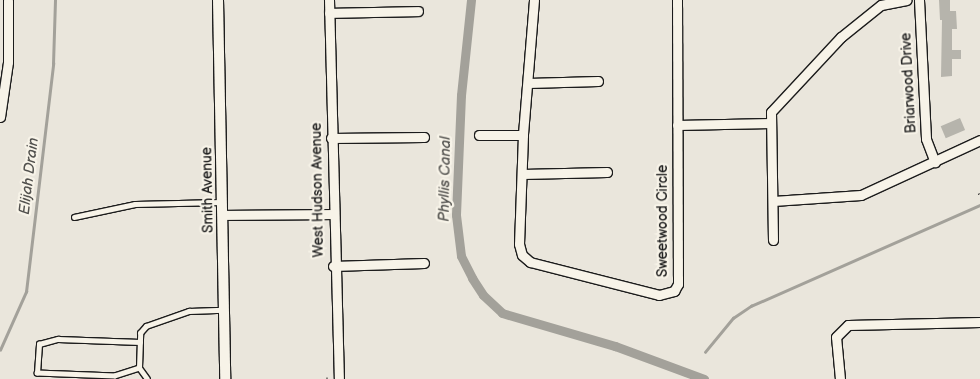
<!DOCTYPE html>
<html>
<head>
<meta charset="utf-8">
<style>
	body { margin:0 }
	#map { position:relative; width:980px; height:379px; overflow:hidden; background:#eae6dc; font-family:"Balsamiq Sans",sans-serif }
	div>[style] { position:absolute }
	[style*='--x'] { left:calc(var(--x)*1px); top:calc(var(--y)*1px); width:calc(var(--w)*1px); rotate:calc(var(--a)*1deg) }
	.stream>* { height:2.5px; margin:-1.25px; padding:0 1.25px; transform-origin:1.25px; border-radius:1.25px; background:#a3a19a }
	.canal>* { height:9px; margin:-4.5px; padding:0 4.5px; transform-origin:4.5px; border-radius:4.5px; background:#a3a19a }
	.building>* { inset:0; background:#b6b4ac; transform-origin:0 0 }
	.path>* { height:1px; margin-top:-0.5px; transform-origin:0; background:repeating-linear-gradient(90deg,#1c1c1c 0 5px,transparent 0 9px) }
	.roads { filter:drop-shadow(1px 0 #1c1c1c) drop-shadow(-1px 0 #1c1c1c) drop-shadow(0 1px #1c1c1c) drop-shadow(0 -1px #1c1c1c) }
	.service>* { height:4.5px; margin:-2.25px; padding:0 2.25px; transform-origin:2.25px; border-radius:2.25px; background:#f7f3e8 }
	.minor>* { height:9px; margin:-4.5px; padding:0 4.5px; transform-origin:4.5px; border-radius:4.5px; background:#f7f3e8 }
	.tertiary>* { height:10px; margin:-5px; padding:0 5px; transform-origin:5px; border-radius:5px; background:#f7f3e8 }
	span { translate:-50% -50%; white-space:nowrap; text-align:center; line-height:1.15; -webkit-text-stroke:4.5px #f7f3e8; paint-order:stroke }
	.street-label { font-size:14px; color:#1c1c1c }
	.water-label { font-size:15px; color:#52514e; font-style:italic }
</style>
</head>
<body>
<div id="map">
	<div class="stream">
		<i style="--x:0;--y:350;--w:64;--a:-65.9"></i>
		<i style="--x:26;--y:292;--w:230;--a:-83.2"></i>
		<i style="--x:53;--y:64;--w:64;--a:-88.2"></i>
		<i style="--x:705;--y:352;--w:44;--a:-50.5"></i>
		<i style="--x:733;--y:318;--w:22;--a:-34"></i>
		<i style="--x:751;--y:306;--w:250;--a:-23.8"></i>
	</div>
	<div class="canal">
		<i style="--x:471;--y:0;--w:96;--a:96"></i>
		<i style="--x:461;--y:95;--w:120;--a:92.4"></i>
		<i style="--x:456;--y:215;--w:41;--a:83"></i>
		<i style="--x:461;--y:256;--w:25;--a:63"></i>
		<i style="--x:472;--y:278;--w:20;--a:57"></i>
		<i style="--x:483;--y:295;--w:26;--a:43"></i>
		<i style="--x:502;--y:313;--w:118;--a:16.3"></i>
		<i style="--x:615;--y:346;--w:95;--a:20.3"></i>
	</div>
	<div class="building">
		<i style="clip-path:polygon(939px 0,950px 0,950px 11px,956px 11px,957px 29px,952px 29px,952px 50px,961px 50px,961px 59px,952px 59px,952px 76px,941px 77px,942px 20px,940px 20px)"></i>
		<i style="left:960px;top:118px;width:13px;height:21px;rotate:67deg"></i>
	</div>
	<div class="path">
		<i style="--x:978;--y:194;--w:2;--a:-27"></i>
		<i style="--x:327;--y:379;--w:2;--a:-90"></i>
	</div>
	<div class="roads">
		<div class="service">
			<i style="--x:74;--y:217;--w:62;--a:-12"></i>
			<i style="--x:135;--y:204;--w:86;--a:-1.3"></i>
			<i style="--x:139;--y:368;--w:25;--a:162"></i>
			<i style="--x:115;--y:376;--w:78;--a:-177.8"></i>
			<i style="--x:37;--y:373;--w:29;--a:-86"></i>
			<i style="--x:39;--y:344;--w:20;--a:-15"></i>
			<i style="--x:58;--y:339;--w:82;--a:2.1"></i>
			<i style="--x:147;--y:379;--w:14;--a:-126"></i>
			<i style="--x:139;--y:368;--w:35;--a:-88"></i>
			<i style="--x:140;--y:333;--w:9;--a:-49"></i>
			<i style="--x:146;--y:326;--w:46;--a:-19.2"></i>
			<i style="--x:189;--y:311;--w:34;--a:-2"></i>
		</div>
		<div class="minor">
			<i style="--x:329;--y:0;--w:379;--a:88.5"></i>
			<i style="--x:534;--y:0;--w:135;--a:94.7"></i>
			<i style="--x:523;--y:135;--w:109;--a:92.1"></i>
			<i style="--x:519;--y:244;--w:11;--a:75"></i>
			<i style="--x:522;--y:255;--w:11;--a:41"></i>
			<i style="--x:530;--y:262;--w:133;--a:14.3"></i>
			<i style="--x:659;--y:295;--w:16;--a:-15"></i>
			<i style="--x:674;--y:291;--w:8;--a:-60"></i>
			<i style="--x:678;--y:284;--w:284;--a:-90.2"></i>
			<i style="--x:919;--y:0;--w:139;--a:87.1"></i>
			<i style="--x:926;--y:139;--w:25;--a:69"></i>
			<i style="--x:329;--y:13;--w:89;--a:-1.3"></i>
			<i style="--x:528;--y:83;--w:70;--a:-1.6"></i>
			<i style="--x:0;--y:117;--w:56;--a:-81.7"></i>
			<i style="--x:8;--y:62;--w:62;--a:-90"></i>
			<i style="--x:677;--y:125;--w:94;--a:-1.2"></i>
			<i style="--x:479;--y:135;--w:44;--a:0"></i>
			<i style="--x:331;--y:138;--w:93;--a:-0.6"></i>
			<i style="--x:522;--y:174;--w:85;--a:-1.3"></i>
			<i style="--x:773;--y:201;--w:88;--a:-3.9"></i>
			<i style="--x:861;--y:195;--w:131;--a:-24.8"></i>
			<i style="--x:222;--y:215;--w:110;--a:-0.5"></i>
			<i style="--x:773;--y:240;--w:128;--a:-90.9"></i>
			<i style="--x:771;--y:112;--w:103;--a:-47"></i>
			<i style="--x:841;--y:37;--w:51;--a:-38.7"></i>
			<i style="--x:881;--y:5;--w:26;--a:-11"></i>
			<i style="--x:333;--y:266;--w:91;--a:-1.9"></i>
			<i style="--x:840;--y:379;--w:42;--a:-95.4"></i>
			<i style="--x:836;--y:337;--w:17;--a:-45"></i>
			<i style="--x:848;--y:325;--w:132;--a:-1.3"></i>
		</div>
		<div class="tertiary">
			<i style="--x:218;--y:0;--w:379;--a:88.9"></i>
		</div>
	</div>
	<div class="street-label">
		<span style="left:909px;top:83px;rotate:-93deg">Briarwood Drive</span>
		<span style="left:208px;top:190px;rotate:-91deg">Smith Avenue</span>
		<span style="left:318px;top:190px;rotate:-91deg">West Hudson Avenue</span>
		<span style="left:663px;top:221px;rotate:-90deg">Sweetwood Circle</span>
	</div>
	<div class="water-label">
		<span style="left:29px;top:176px;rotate:-83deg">Elijah Drain</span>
		<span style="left:445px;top:179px;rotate:-89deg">Phyllis Canal</span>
	</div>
</div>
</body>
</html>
